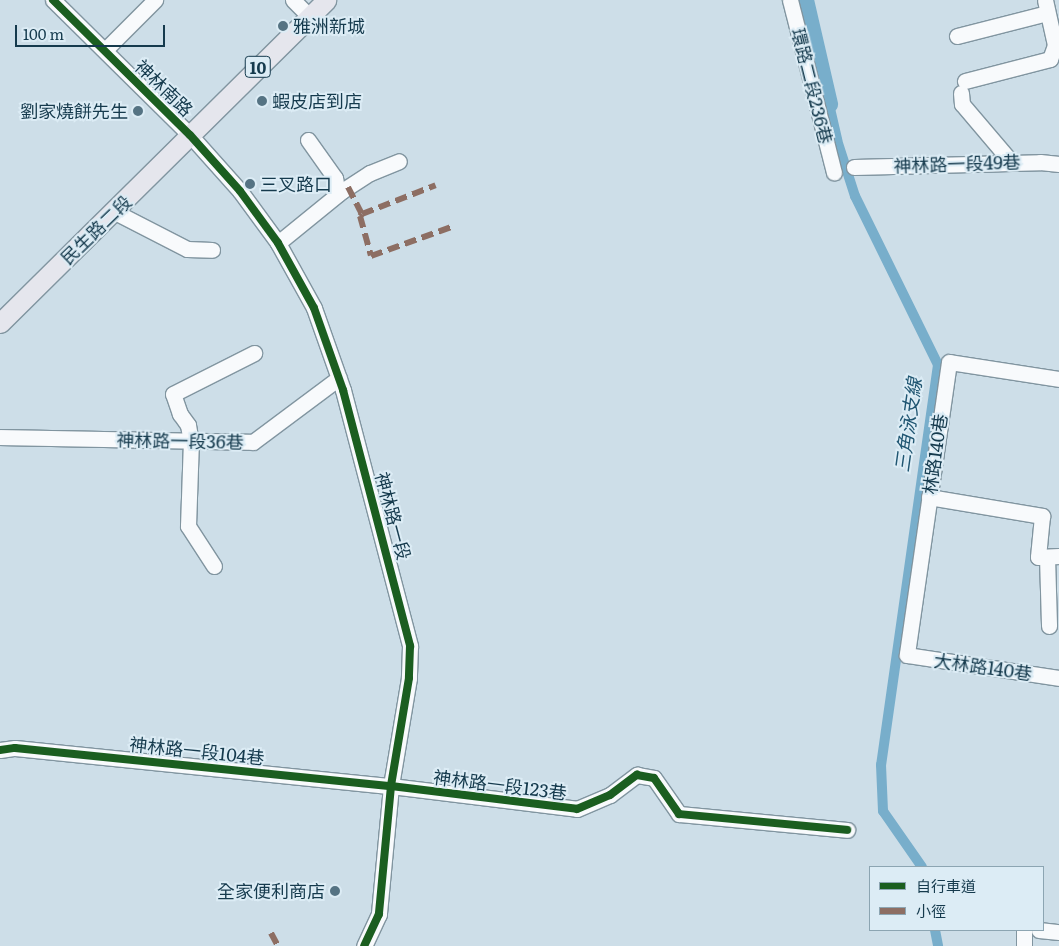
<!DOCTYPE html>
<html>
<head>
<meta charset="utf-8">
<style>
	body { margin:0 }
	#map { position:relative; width:1059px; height:946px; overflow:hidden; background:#cddee8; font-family:Literata,"Noto Sans TC",serif }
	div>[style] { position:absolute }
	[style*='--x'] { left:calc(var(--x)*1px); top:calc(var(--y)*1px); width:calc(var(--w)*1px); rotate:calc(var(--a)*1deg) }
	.canal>* { height:10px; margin:-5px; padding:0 5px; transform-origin:5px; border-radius:5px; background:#78aecb }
	.river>* { height:18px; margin:-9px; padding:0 9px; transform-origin:9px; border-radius:9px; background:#78aecb }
	.roads { filter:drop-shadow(1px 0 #8195a0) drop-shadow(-1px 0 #8195a0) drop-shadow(0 1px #8195a0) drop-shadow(0 -1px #8195a0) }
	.minor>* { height:15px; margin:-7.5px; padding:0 7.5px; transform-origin:7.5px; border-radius:7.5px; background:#f8fafc }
	.major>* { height:19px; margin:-9.5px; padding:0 9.5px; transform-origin:9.5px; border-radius:9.5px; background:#e5e6ed }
	.quiet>* { height:6px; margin-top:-3px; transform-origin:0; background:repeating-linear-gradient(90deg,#8d6e63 0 12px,transparent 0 18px) }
	.cycleway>* { height:8px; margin:-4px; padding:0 4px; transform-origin:4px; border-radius:4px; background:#1b5e20 }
	.dots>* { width:14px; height:14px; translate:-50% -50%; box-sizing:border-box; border:2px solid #dcecf5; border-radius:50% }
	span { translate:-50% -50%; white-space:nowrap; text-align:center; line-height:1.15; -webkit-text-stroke:4px #dcecf5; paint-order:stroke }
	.shield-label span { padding:1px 4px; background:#dcecf5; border:1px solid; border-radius:4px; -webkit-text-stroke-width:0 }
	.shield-label { font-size:16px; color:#153a4d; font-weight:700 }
	.poi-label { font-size:18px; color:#153a4d }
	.left { translate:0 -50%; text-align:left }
	.right { translate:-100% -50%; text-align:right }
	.street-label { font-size:18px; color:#153a4d }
	.water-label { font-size:19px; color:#1f5571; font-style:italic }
	.legend { position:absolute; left:869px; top:866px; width:175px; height:65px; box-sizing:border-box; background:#dcecf5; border:1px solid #8ca5b2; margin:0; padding:6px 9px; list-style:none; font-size:15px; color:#153a4d }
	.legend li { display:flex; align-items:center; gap:10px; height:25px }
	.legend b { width:25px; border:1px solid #8ca5b2 }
	.scale { position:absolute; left:15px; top:25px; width:150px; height:22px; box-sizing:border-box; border:2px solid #153a4d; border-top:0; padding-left:6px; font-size:15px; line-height:18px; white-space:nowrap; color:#153a4d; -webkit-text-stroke:4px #dcecf5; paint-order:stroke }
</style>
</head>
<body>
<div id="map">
	<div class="canal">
		<i style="--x:829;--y:104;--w:37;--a:77"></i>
		<i style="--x:837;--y:140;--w:59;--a:72.2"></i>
		<i style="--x:855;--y:196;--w:188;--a:63.8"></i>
		<i style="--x:938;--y:365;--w:404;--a:98.1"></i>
		<i style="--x:881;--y:765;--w:46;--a:87.5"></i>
		<i style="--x:883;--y:811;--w:68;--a:55.1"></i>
		<i style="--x:935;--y:930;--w:16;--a:79"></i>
	</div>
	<div class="river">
		<i style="--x:805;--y:0;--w:107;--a:77"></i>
	</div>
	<div class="roads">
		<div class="minor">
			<i style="--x:53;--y:0;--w:192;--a:44.6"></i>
			<i style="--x:190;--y:135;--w:75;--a:48.2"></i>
			<i style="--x:240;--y:191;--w:64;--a:53.8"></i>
			<i style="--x:278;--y:243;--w:74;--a:61"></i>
			<i style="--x:314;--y:308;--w:87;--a:70.5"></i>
			<i style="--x:343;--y:390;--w:265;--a:75.3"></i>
			<i style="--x:410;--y:646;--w:32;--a:92"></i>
			<i style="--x:409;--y:678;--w:109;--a:99.5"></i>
			<i style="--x:391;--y:786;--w:129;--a:95.4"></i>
			<i style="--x:379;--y:914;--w:35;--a:115"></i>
			<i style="--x:293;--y:0;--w:24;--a:45"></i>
			<i style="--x:790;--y:0;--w:178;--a:75.7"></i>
			<i style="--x:957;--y:36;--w:93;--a:-14.3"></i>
			<i style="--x:105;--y:50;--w:71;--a:-45"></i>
			<i style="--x:965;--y:81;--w:88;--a:-14.5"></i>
			<i style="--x:1050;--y:59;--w:15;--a:-70"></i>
			<i style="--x:1055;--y:45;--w:46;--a:-102.5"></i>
			<i style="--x:961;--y:93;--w:11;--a:85"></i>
			<i style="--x:962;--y:104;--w:77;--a:49.7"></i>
			<i style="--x:308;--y:140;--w:47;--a:54.6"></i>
			<i style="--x:335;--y:178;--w:16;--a:79"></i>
			<i style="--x:854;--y:167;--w:186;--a:-1.5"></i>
			<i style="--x:1040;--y:162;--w:19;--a:6"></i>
			<i style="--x:115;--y:212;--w:81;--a:27.2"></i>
			<i style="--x:187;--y:249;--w:25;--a:2"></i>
			<i style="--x:278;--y:243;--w:82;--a:-39.1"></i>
			<i style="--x:342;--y:191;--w:33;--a:-33"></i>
			<i style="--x:370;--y:173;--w:31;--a:-22"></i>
			<i style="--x:1059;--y:379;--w:111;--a:-171.2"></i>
			<i style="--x:949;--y:362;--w:296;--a:98.2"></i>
			<i style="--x:907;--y:655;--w:154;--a:8.6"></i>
			<i style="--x:0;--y:437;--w:253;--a:1.1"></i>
			<i style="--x:253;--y:442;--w:107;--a:-36.7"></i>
			<i style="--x:929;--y:497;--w:115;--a:9.5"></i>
			<i style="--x:1042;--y:516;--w:41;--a:95.6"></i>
			<i style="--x:1038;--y:557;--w:21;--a:-3"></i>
			<i style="--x:1047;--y:557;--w:69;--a:88.3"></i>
			<i style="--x:214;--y:566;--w:48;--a:-123"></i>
			<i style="--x:188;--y:526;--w:84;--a:-88"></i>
			<i style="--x:191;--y:442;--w:17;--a:-100"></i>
			<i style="--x:188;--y:425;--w:14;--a:-126"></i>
			<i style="--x:180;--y:414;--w:21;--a:-109"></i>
			<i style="--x:173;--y:394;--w:91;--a:-26.8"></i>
			<i style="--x:0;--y:750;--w:15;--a:-8"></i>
			<i style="--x:15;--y:748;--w:378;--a:5.8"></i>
			<i style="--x:391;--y:786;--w:187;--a:7"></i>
			<i style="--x:577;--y:809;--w:36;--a:-23"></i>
			<i style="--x:610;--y:795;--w:34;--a:-37"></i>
			<i style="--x:637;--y:775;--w:17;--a:10"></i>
			<i style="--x:654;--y:778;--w:44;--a:55.2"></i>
			<i style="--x:679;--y:814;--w:169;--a:5.4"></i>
			<i style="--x:1039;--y:930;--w:20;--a:6"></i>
			<i style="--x:1024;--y:946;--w:16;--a:-90"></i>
		</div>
		<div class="major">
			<i style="--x:0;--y:323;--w:459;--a:-44.7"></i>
		</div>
	</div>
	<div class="quiet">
		<i style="--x:348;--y:187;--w:30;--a:63"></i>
		<i style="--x:362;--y:214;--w:79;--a:-21.4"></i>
		<i style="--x:362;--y:214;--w:3;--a:135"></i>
		<i style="--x:360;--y:216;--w:41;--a:74.6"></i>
		<i style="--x:371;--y:256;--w:85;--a:-19.9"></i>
		<i style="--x:271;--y:933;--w:15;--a:62"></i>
	</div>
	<div class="cycleway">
		<i style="--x:53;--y:0;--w:192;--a:44.6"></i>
		<i style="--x:190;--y:135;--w:75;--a:48.2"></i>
		<i style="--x:240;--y:191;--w:64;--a:53.8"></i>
		<i style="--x:278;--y:243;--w:74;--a:61"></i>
		<i style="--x:314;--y:308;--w:87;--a:70.5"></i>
		<i style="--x:343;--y:390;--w:265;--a:75.3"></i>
		<i style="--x:410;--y:646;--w:32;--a:92"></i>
		<i style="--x:409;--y:678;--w:109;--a:99.5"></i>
		<i style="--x:391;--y:786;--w:129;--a:95.4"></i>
		<i style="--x:379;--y:914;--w:35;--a:115"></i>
		<i style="--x:0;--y:750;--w:15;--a:-8"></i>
		<i style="--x:15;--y:748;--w:378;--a:5.8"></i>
		<i style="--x:391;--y:786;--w:187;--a:7"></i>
		<i style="--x:577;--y:809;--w:36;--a:-23"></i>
		<i style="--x:610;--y:795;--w:34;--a:-37"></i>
		<i style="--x:637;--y:775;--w:17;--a:10"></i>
		<i style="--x:654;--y:778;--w:44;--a:55.2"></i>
		<i style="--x:679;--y:814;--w:169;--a:5.4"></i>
	</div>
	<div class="dots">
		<i style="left:283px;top:26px;background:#557383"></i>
		<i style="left:262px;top:101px;background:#557383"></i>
		<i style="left:138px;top:111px;background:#557383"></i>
		<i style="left:250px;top:184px;background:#557383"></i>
		<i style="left:335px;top:891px;background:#557383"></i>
	</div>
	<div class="shield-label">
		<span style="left:258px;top:67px">10</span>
	</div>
	<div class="poi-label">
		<span class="left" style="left:293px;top:26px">雅洲新城</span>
		<span class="left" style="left:272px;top:101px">蝦皮店到店</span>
		<span class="right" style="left:128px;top:111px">劉家燒餅先生</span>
		<span class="left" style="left:260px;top:184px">三叉路口</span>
		<span class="right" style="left:325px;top:891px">全家便利商店</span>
	</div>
	<div class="street-label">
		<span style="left:812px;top:86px;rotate:76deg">環路二段236巷</span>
		<span style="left:164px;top:88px;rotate:44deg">神林南路</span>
		<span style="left:957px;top:164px;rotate:-2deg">神林路一段49巷</span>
		<span style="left:96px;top:230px;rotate:-44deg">民生路二段</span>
		<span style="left:180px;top:441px;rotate:1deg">神林路一段36巷</span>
		<span style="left:935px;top:454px;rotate:-82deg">林路140巷</span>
		<span style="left:393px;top:516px;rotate:75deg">神林路一段</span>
		<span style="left:983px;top:667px;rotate:8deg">大林路140巷</span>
		<span style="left:197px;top:751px;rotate:6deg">神林路一段104巷</span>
		<span style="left:500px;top:785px;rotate:7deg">神林路一段123巷</span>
	</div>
	<div class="water-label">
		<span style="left:908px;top:425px;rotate:-82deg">三角泳支線</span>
	</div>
	<ul class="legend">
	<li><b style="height:6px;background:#1b5e20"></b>自行車道</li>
	<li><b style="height:6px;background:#8d6e63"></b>小徑</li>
	</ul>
	<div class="scale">100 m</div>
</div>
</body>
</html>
